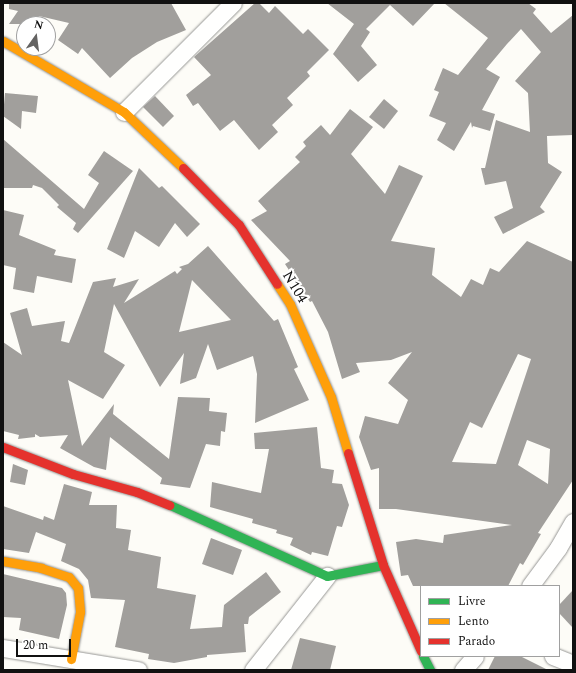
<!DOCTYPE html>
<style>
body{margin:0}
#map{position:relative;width:576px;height:673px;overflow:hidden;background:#fdfcf7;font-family:Spectral,serif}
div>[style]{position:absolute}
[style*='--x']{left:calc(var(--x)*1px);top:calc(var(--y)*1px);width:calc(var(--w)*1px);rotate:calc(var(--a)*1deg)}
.building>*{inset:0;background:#a19f9c}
.roads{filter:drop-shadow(0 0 1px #979795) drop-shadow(0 0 1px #979795)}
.street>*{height:17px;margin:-8.5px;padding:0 8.5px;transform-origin:8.5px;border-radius:8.5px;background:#fffffe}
.fast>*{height:9px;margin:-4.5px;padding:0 4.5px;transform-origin:4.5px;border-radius:4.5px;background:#30b455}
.slow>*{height:9px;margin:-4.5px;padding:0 4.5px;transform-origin:4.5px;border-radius:4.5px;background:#ff9f0a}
.jam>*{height:9px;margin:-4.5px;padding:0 4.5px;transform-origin:4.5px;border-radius:4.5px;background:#e5322d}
span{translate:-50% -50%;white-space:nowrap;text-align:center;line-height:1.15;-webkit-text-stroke:4px #fff;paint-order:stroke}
.street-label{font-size:15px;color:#111}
.frame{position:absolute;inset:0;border:4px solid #111;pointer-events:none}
.legend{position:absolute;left:420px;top:585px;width:140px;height:72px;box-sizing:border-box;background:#fff;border:1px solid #a0a0a0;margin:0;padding:5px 7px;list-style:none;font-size:12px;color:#111}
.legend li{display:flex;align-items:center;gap:8px;height:20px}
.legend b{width:20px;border:1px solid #a0a0a0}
.north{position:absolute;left:16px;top:16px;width:40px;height:40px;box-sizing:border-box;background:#fff;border:1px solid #a0a0a0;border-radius:50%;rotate:14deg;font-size:11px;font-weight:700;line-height:16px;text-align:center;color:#111}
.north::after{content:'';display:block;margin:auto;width:14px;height:18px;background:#646362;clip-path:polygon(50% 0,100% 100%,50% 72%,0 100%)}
.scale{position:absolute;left:16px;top:639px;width:55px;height:18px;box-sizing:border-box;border:2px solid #111;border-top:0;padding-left:5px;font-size:12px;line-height:14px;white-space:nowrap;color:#111;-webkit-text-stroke:3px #fff;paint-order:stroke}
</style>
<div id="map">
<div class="building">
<i style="clip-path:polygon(9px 3px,171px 3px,186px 30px,157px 42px,132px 58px,110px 78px,82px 48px,78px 54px,58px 40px,69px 23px,39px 16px,34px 24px,9px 24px,18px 11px,9px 9px)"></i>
<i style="clip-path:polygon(255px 3px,259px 3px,269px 13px,275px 6px,303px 34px,308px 29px,329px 50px,307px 72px,310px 76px,287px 98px,293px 105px,272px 125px,278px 132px,259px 150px,234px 120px,220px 131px,198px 103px,193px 106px,186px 95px,211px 75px,194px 57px)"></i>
<i style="clip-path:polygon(327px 3px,435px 3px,413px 26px,390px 5px,366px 29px,370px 32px,361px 46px,377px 65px,358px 82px,333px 54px,354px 24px)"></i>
<i style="clip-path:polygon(444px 3px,528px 3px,536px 9px,533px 13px,551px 33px,573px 15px,573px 135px,547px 136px,548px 163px,562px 172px,540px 207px,545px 212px,503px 234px,494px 217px,513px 208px,506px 181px,485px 185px,481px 168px,485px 168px,496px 120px,530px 132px,528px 93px,515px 81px,541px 52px,521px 29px,507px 44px,486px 69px,500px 77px,482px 110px,495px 114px,490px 131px,473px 126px,472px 128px,471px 122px,454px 151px,437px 140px,446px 123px,429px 116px,439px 92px,434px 90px,443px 68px,458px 75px,488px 38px)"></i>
<i style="clip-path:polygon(5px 93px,38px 96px,36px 113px,22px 111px,21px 129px,3px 116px)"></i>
<i style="clip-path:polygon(155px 96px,174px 116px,163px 127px,143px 107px)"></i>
<i style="clip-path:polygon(384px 99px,398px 111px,384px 129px,369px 117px)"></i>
<i style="clip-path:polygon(evenodd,350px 109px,373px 127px,351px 154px,385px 194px,399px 165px,423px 176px,391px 241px,435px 248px,432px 275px,461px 297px,471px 279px,483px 285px,490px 268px,499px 272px,527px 241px,573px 262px,573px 480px,538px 533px,541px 534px,523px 565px,520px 563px,508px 586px,413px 586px,408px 575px,401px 576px,396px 542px,416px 539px,443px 543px,444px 535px,512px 525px,396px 509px,379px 509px,379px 468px,371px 470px,359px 437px,365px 416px,398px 424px,408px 400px,388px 383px,412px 352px,391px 360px,356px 363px,360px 372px,342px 379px,328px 332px,312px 301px,310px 302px,285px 264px,290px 261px,251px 220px,267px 211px,258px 201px,300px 162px,295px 157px,306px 146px,303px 142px,321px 125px,330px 135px,350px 109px,518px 354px,531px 359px,496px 464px,452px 462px,470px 422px,482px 428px,518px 354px,350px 109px,527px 440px,550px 449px,548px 484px,518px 465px,527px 440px)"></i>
<i style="clip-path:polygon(3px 139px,84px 209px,99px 183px,88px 175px,104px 151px,133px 171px,78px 233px,73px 229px,76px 223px,57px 207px,59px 205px,42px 188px,33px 185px,32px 188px,3px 188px)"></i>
<i style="clip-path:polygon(139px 168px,159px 188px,162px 186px,200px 224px,187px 237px,175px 223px,159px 247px,135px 231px,124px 258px,107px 249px)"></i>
<i style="clip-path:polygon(3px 210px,24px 215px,19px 235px,56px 250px,54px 255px,76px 259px,72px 283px,37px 276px,34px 293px,13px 289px,16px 268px,3px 265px)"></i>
<i style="clip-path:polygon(evenodd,208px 246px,274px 321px,278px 319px,298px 367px,294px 369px,309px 400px,255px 423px,257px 374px,253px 356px,217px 370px,208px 344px,196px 378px,180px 384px,184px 353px,160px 387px,114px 304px,104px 352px,125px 365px,103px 399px,68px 380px,82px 446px,114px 404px,113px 414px,169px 459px,178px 397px,210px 398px,209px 411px,227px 413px,225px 432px,221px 431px,220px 446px,206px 444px,190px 488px,160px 484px,162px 478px,110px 437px,106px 470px,94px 467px,60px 448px,68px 435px,40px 437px,35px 434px,35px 437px,18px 439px,19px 435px,3px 431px,3px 342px,22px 355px,10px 313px,27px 308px,32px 326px,65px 321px,61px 341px,69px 343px,93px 282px,116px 278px,113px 287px,139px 279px,124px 303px,175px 271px,177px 274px,182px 269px,179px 267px,188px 264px,208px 246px,192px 280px,231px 320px,179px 332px,192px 280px)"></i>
<i style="clip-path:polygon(317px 427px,321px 468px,334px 470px,332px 483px,342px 484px,349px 505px,342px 527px,337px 526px,328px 556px,312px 552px,311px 555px,290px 545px,293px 538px,276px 533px,277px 530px,252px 523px,253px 519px,210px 507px,212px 482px,261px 493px,269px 449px,255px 449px,254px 433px)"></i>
<i style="clip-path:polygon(13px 464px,28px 470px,25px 485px,10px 482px)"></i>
<i style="clip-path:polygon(64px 484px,92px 492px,89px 505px,117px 505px,116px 528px,131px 530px,128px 550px,161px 557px,157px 588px,196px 595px,190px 629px,222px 627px,224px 605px,266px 572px,281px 592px,249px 617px,248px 624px,244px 624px,246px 652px,207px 655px,207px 657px,174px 663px,148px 659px,149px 654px,115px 647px,125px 600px,91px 598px,88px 580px,79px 569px,61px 561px,66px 544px,36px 532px,29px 553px,3px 549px,3px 506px,43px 520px,44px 516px,54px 520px)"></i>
<i style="clip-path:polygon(211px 538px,242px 550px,233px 575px,202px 564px)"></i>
<i style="clip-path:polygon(3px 574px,62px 588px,66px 593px,67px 605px,59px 639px,19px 630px,21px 618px,3px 617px)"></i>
<i style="clip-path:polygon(573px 590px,573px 628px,559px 613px,559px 605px)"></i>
<i style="clip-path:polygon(300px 638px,336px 646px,330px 670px,291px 670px)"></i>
<i style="clip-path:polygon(495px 656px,520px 656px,548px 670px,488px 670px)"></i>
</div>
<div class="roads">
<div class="street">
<i style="--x:124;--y:112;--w:154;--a:-45"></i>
<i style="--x:530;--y:586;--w:47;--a:-53.6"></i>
<i style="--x:558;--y:548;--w:30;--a:-60"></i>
<i style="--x:3;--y:648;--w:137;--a:9.3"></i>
<i style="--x:553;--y:656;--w:22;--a:22"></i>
<i style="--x:253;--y:670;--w:120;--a:-51.8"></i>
<i style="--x:463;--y:670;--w:18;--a:-49"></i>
</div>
<div class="fast">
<i style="--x:170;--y:505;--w:172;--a:24.3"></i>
<i style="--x:327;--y:576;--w:57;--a:-11.1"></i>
<i style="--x:423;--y:656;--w:16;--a:63"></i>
</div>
<div class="slow">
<i style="--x:3;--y:41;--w:140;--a:30.4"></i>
<i style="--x:124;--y:112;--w:81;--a:43.5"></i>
<i style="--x:277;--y:284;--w:24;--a:57"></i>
<i style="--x:290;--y:304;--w:102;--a:66.2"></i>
<i style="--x:331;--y:397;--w:59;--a:73.1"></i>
<i style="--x:3;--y:561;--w:39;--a:10"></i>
<i style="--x:41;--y:568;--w:29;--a:18"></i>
<i style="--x:69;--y:577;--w:14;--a:51"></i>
<i style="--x:78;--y:588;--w:24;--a:85"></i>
<i style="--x:80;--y:612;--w:48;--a:100.8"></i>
</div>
<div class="jam">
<i style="--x:183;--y:168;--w:80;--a:45.5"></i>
<i style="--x:239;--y:225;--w:70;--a:57.2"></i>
<i style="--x:3;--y:447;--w:75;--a:21.1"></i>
<i style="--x:73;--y:474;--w:66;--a:15.7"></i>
<i style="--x:137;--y:492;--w:35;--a:22"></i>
<i style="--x:348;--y:453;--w:117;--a:72.6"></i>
<i style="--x:383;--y:565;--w:94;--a:66.2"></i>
</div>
</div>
<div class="street-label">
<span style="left:295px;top:287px;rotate:59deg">N104</span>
</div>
<div class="frame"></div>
<ul class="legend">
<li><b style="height:5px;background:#30b455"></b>Livre</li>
<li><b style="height:5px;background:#ff9f0a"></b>Lento</li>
<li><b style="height:5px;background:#e5322d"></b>Parado</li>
</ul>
<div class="north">N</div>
<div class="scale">20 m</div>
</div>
